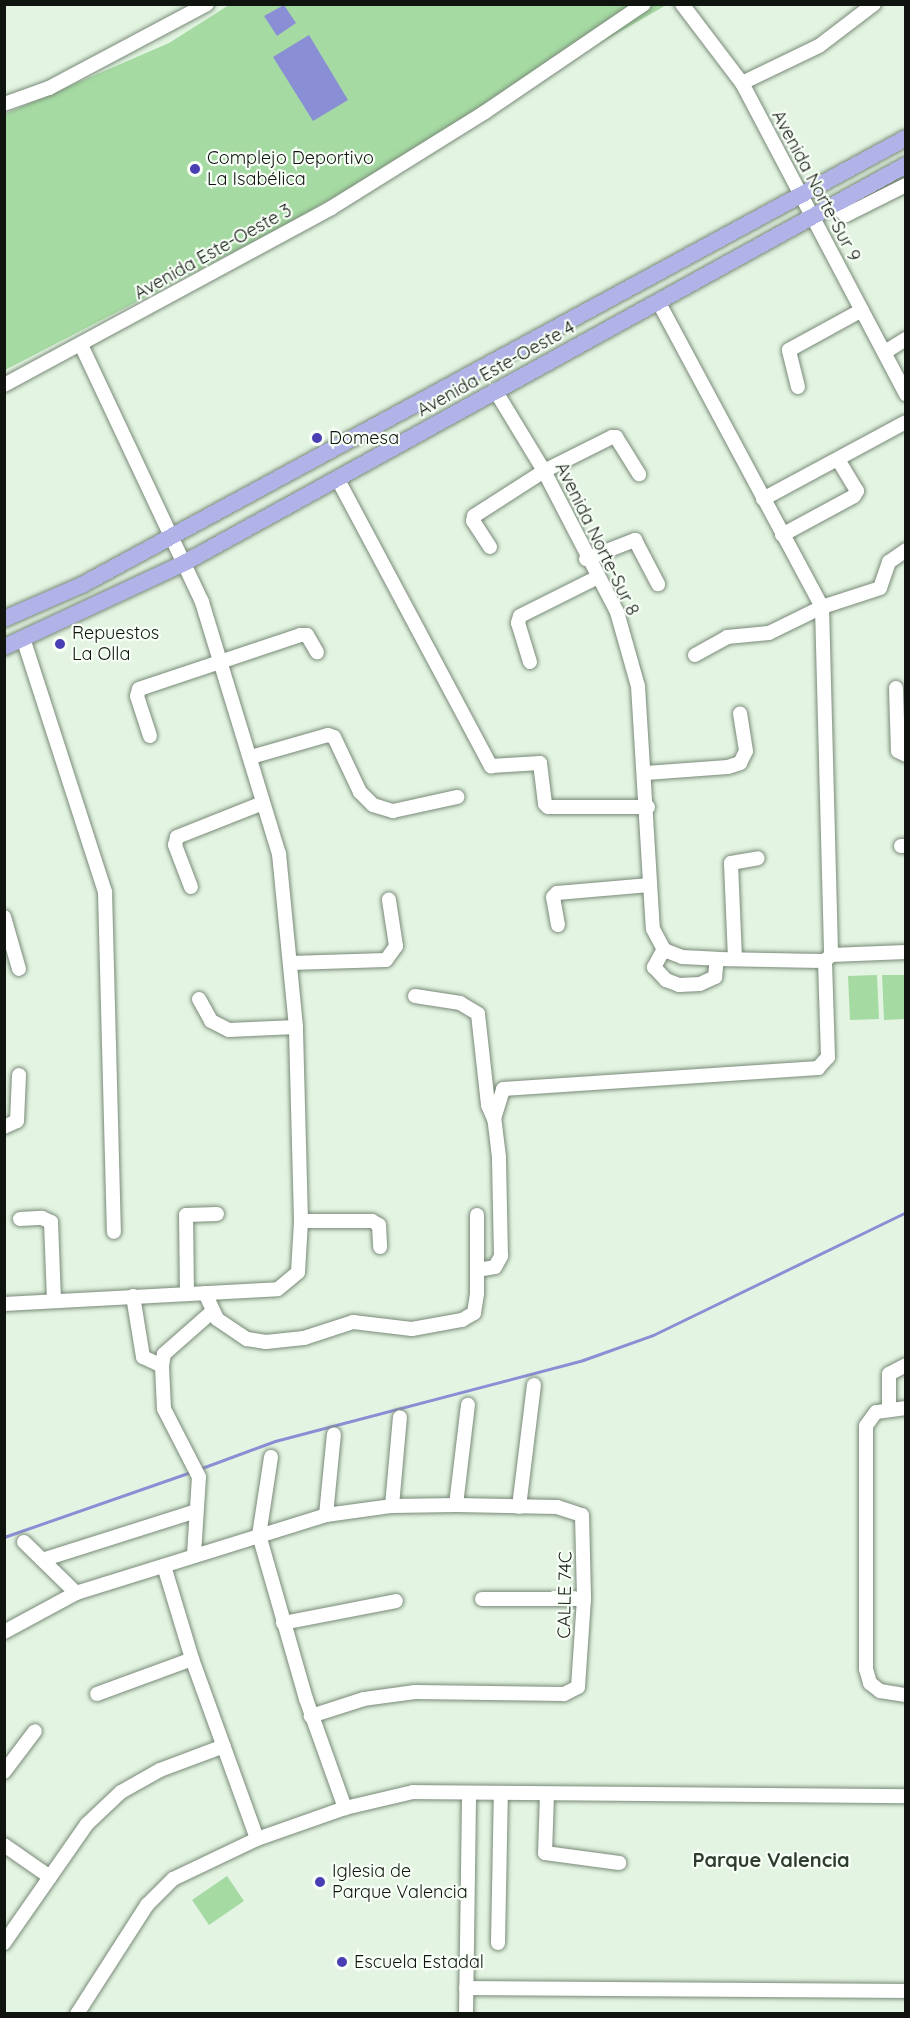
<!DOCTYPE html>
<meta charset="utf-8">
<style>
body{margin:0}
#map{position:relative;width:910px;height:2018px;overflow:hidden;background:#e3f5e2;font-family:Quicksand,sans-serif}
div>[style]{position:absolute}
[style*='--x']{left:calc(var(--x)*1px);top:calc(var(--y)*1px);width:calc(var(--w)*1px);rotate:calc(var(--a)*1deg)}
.green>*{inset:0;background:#a6daa3}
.water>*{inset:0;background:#8a8ed5}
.stream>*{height:3px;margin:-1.5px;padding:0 1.5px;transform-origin:1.5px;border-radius:1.5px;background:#8a8ed5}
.roads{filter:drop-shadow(0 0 2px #798978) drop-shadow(0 0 2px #798978)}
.minor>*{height:14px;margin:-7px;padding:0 7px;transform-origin:7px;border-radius:7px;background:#fff}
.major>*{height:16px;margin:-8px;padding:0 8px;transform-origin:8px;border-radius:8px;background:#b0b2e8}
.dots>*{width:16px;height:16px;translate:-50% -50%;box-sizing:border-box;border:3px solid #f8fff7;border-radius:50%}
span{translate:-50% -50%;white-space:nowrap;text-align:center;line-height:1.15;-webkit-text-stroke:4.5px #f8fff7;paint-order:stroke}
.poi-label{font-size:18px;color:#0f150e}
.left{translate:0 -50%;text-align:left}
.street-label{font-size:18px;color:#0f150e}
.neighbourhood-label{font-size:20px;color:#2f3d2e;font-weight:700}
.frame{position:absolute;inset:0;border:6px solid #0f150e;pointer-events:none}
</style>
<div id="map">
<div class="green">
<i style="clip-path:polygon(668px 4px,289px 223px,5px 370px,5px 114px,169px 43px,229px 5px)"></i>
<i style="clip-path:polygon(877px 975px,879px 1019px,850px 1020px,848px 976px)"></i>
<i style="clip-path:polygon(882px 975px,905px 975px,905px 1019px,884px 1020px)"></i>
<i style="clip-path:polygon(227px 1876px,244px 1901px,209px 1925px,192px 1900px)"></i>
</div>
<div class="water">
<i style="clip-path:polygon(284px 5px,296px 23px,277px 36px,264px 16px)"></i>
<i style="clip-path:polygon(309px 35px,348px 100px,313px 121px,273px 57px)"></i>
</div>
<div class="stream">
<i style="--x:199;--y:1469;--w:81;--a:-20.2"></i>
<i style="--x:275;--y:1441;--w:318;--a:-14.7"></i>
<i style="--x:583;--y:1360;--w:74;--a:-19.7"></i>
<i style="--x:653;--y:1335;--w:281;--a:-25.9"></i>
<i style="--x:4;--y:1537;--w:200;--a:-19.2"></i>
</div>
<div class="roads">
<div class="minor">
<i style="--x:682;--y:4;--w:99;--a:52.8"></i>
<i style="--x:742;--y:83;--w:352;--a:62.2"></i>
<i style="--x:742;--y:83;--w:85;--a:-25.7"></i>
<i style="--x:819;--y:46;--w:69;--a:-37.4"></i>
<i style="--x:4;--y:104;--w:48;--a:-19.6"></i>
<i style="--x:49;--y:88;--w:179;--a:-28"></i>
<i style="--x:833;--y:205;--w:16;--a:38"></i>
<i style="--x:846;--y:215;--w:67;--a:-26.6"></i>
<i style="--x:659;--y:303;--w:345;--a:61.8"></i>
<i style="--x:822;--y:607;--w:61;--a:-18.1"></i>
<i style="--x:880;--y:588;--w:28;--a:-71"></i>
<i style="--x:889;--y:562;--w:21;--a:-35"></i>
<i style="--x:885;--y:352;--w:25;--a:-32"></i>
<i style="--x:4;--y:385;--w:372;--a:-28.4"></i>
<i style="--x:331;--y:208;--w:181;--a:-31.9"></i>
<i style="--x:485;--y:112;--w:192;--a:-34.2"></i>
<i style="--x:798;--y:387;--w:38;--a:-104"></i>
<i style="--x:789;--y:350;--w:83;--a:-28.7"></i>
<i style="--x:495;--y:390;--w:95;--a:58.8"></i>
<i style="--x:544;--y:471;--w:159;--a:62.6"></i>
<i style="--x:617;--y:612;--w:77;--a:74.2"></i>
<i style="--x:638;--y:686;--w:243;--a:86.5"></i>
<i style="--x:653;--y:929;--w:24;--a:62"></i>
<i style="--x:664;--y:950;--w:19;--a:21"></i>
<i style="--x:682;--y:957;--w:35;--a:3"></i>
<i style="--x:717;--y:959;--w:108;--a:1.1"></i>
<i style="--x:825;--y:961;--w:8;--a:-45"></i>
<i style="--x:831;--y:955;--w:75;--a:-2.3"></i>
<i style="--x:337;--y:478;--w:327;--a:61.9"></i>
<i style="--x:491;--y:766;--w:49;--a:-3.5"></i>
<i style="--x:540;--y:763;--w:41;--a:83"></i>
<i style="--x:545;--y:804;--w:4;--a:45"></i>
<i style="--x:548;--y:807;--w:100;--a:0"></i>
<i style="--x:763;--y:499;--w:162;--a:-28.3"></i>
<i style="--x:782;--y:535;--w:82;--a:-28.4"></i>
<i style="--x:854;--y:496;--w:6;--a:-59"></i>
<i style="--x:857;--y:491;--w:37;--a:-121"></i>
<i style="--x:490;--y:547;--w:31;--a:-123"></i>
<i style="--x:473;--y:521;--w:5;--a:-79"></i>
<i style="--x:474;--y:516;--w:83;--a:-32.7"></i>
<i style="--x:544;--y:471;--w:76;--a:-26.6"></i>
<i style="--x:612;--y:437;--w:4;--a:0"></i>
<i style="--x:616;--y:437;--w:44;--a:58.1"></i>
<i style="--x:586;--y:559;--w:53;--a:-21.2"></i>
<i style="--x:635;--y:540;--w:50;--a:62.4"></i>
<i style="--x:23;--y:638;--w:267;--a:72.1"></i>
<i style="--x:105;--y:892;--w:340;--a:88.5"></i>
<i style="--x:695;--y:655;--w:37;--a:-29"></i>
<i style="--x:727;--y:637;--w:42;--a:-5.4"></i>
<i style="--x:769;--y:633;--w:59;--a:-26.1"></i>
<i style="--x:822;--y:607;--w:348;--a:88.5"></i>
<i style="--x:530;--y:662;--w:41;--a:-107.1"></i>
<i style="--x:518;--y:623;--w:7;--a:-74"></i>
<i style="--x:520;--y:616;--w:85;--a:-26.6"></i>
<i style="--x:896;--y:688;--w:63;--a:88.2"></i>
<i style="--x:898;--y:751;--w:9;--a:27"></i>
<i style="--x:150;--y:736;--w:42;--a:-108"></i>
<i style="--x:137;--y:696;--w:7;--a:-74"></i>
<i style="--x:139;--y:689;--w:170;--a:-18.5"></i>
<i style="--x:300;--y:635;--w:7;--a:0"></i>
<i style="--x:307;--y:635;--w:20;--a:60"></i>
<i style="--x:251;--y:757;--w:80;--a:-15.9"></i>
<i style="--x:328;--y:735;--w:6;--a:18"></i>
<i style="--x:334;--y:737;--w:61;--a:64.7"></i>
<i style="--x:360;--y:792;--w:18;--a:45"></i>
<i style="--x:373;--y:805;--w:21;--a:17"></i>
<i style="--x:393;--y:811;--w:66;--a:-12.3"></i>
<i style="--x:646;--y:773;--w:82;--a:-4.2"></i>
<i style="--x:728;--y:767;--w:13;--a:-18"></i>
<i style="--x:740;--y:763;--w:13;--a:-63"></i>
<i style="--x:746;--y:751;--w:38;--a:-99"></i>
<i style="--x:901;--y:846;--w:5;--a:0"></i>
<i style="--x:191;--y:887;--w:45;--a:-110.9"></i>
<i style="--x:175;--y:845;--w:8;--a:-76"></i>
<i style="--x:177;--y:837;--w:92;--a:-21.6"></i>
<i style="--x:4;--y:917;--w:54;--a:73.9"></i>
<i style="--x:558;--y:925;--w:28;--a:-100"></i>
<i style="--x:553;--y:897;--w:6;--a:-45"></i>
<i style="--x:557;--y:893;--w:93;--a:-4.9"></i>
<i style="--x:664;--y:949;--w:21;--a:119"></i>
<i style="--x:654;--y:967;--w:18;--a:47"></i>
<i style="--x:666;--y:980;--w:14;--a:21"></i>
<i style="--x:679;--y:985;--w:21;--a:-3"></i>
<i style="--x:700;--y:984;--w:17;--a:-25"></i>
<i style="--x:715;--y:977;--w:18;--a:-84"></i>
<i style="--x:735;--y:959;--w:96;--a:-92.4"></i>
<i style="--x:731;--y:863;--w:27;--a:-10"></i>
<i style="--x:290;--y:963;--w:96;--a:-1.8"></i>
<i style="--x:386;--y:960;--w:17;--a:-54"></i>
<i style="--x:396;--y:946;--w:47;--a:-98.7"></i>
<i style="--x:415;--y:996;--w:46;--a:8.8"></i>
<i style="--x:460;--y:1003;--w:21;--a:31"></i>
<i style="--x:478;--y:1014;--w:92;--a:83.7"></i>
<i style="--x:488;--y:1105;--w:15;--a:67"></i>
<i style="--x:199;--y:999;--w:25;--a:61"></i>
<i style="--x:211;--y:1021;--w:20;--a:27"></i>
<i style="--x:229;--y:1030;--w:67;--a:-2.6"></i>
<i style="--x:4;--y:1127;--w:14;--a:-25"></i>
<i style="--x:17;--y:1121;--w:46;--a:-87.5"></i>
<i style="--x:20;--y:1219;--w:22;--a:-3"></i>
<i style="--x:42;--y:1218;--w:10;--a:24"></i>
<i style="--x:51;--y:1222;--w:79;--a:87.8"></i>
<i style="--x:301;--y:1221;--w:71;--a:0"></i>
<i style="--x:372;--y:1221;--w:8;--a:30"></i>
<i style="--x:379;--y:1225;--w:22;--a:87"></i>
<i style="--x:477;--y:1270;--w:18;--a:-9"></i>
<i style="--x:495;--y:1267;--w:13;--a:-61"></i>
<i style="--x:501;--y:1256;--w:99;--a:-91.2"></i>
<i style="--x:499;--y:1157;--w:38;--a:-97"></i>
<i style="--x:494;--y:1119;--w:31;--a:-73"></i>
<i style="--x:503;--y:1089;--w:316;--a:-3.8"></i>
<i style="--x:818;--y:1068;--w:15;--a:-48"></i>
<i style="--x:828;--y:1057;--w:96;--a:-91.8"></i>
<i style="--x:205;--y:1293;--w:29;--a:65"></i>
<i style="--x:217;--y:1319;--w:36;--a:34"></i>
<i style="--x:247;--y:1339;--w:19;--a:9"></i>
<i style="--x:266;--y:1342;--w:38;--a:-6"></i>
<i style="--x:304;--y:1338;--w:52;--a:-18.1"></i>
<i style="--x:353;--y:1322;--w:59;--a:6.8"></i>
<i style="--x:412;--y:1329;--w:51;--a:-10.2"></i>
<i style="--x:462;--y:1320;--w:14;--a:-30"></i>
<i style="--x:474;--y:1313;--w:20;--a:-81"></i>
<i style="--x:477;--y:1293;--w:78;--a:-90"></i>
<i style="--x:187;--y:1294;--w:79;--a:-90.7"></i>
<i style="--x:186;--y:1215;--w:31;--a:-2"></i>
<i style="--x:133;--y:1296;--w:62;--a:80.7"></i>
<i style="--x:143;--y:1357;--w:21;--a:25"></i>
<i style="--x:4;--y:1304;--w:274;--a:-3.1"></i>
<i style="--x:278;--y:1289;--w:26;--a:-40"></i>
<i style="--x:298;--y:1272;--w:51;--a:-86.6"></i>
<i style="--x:301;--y:1221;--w:194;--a:-91.5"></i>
<i style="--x:296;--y:1027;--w:174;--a:-95.6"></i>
<i style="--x:279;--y:854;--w:264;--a:-107"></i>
<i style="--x:202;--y:602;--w:284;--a:-115.2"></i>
<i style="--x:889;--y:1407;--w:33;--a:-90"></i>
<i style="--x:889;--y:1374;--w:19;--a:-28"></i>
<i style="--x:906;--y:1408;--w:30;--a:172"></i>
<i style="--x:876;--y:1412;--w:17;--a:126"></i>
<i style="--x:866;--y:1426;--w:243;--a:90"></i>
<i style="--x:866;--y:1669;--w:15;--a:74"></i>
<i style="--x:870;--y:1683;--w:13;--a:39"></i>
<i style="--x:880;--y:1691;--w:26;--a:9"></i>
<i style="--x:271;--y:1457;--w:79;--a:98.7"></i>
<i style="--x:259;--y:1535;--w:171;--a:74"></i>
<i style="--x:306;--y:1699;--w:116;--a:70.3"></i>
<i style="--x:456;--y:1505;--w:101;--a:-83.2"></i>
<i style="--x:392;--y:1506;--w:89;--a:-84.9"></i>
<i style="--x:519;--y:1507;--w:123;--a:-83"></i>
<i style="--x:326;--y:1515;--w:81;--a:-84.4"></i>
<i style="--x:24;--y:1542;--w:73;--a:44.4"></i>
<i style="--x:194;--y:1554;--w:77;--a:-86.3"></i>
<i style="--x:199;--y:1477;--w:76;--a:-117.2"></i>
<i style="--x:164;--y:1409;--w:43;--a:-92.7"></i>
<i style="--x:162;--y:1366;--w:12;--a:-81"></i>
<i style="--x:164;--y:1354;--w:65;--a:-41.3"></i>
<i style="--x:45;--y:1559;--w:158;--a:-17.6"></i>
<i style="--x:164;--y:1566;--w:97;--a:73.2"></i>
<i style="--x:192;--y:1659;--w:191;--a:70.1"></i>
<i style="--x:482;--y:1599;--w:102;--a:0"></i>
<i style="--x:283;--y:1623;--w:115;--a:-11"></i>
<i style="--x:4;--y:1632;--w:82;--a:-28.4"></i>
<i style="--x:76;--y:1593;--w:262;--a:-17.3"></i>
<i style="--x:326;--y:1515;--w:67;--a:-7.8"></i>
<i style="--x:392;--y:1506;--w:64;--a:-0.9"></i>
<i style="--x:456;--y:1505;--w:101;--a:1.1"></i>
<i style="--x:557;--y:1507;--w:26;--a:18"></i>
<i style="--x:582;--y:1515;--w:84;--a:88.6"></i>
<i style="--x:584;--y:1599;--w:88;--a:93.9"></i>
<i style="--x:578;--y:1687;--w:16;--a:153"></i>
<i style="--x:564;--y:1694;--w:149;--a:-179.2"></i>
<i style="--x:415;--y:1692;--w:51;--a:172.2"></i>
<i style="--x:364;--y:1699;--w:56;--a:162.2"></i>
<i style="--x:97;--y:1694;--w:101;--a:-20.2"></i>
<i style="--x:4;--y:1772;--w:51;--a:-52.9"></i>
<i style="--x:547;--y:1794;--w:59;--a:91.9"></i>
<i style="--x:545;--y:1853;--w:75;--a:7.7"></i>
<i style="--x:4;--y:1845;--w:56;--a:34.8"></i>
<i style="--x:4;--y:1943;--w:145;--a:-55.1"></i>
<i style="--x:87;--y:1824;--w:47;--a:-43.3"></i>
<i style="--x:121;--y:1792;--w:45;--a:-29.4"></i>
<i style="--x:160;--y:1770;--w:68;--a:-20.6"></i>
<i style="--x:498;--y:1943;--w:150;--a:-88.9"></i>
<i style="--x:466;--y:1988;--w:440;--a:0.4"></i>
<i style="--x:77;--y:2014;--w:130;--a:-57.3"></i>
<i style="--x:147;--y:1905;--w:37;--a:-45"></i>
<i style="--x:173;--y:1879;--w:93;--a:-25.5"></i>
<i style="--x:257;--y:1839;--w:93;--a:-19.4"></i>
<i style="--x:345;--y:1808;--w:70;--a:-13.2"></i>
<i style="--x:413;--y:1792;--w:493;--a:0.5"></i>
<i style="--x:466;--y:2014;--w:221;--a:-89.2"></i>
</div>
<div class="major">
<i style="--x:4;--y:619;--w:85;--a:-23.6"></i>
<i style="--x:82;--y:585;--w:937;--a:-28.48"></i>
<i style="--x:4;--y:647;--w:201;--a:-25"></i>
<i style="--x:186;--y:562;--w:822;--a:-28.87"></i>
</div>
</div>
<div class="dots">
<i style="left:195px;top:169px;background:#493eb4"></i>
<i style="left:317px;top:438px;background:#493eb4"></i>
<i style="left:60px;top:644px;background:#493eb4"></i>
<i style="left:320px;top:1882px;background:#493eb4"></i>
<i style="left:342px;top:1962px;background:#493eb4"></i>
</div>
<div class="poi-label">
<span class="left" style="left:207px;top:169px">Complejo Deportivo<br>La Isabélica</span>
<span class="left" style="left:329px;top:438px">Domesa</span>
<span class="left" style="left:72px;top:644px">Repuestos<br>La Olla</span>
<span class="left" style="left:332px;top:1882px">Iglesia de<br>Parque Valencia</span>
<span class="left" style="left:354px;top:1962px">Escuela Estadal</span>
</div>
<div class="street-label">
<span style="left:816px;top:186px;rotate:62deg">Avenida Norte-Sur 9</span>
<span style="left:213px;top:252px;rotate:-29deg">Avenida Este-Oeste 3</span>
<span style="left:496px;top:369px;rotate:-29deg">Avenida Este-Oeste 4</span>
<span style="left:597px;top:539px;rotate:64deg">Avenida Norte-Sur 8</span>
<span style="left:565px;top:1595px;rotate:-89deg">CALLE 74C</span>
</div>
<div class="neighbourhood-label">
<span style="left:771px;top:1859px">Parque Valencia</span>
</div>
<div class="frame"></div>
</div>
